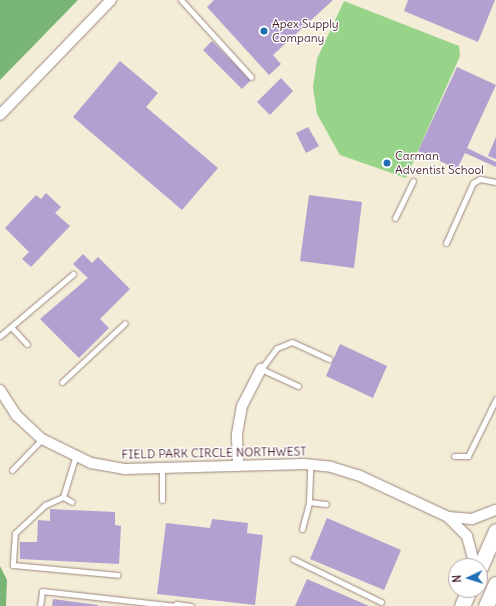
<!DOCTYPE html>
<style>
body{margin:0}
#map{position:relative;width:496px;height:606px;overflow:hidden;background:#f3ecd6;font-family:Delius,sans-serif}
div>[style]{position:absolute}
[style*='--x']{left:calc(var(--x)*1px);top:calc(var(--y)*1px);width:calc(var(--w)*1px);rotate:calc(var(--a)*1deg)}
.green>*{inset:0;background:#97d489}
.forest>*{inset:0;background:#79b675}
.building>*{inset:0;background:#b2a0d1}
.roads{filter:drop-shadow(0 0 1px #9e8680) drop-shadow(0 0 1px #9e8680)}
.lane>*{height:5px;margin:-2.5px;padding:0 2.5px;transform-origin:2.5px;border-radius:2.5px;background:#fff}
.street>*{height:10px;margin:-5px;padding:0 5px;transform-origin:5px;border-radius:5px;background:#fff}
.primary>*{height:15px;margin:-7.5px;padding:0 7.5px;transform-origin:7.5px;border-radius:7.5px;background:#fff}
.dots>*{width:11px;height:11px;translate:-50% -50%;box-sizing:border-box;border:2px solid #fff;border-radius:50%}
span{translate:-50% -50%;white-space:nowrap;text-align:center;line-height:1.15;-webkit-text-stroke:3px #fff;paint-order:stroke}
.poi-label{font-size:12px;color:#4a1f2b}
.left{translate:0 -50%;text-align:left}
.street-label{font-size:12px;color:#4a1f2b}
.north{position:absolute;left:448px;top:558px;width:40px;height:40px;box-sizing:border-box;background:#fff;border:1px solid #b7a5aa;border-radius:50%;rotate:266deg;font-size:11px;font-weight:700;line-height:16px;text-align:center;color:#4a1f2b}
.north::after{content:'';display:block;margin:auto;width:14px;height:18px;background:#1f6fb2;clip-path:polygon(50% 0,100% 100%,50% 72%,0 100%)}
</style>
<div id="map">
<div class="green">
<i style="clip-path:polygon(344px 1px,459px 46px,460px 56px,406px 178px,340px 155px,317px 114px,313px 87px,317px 59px)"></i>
</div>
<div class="forest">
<i style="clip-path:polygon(0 0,78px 0,0 80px)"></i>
<i style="clip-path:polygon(0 566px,7px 580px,6px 606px,0 606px)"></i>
</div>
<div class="building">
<i style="clip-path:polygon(214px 0,333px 0,273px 55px,281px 64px,269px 75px,207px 7px)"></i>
<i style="clip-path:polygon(408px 0,495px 0,478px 42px,404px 11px)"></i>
<i style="clip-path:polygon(212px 41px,251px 80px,242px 89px,203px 50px)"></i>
<i style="clip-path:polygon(120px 61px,158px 93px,146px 107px,218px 168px,182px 210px,73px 117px)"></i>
<i style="clip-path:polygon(457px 67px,496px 85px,467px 148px,496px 162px,496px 167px,465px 153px,457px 169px,418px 151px)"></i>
<i style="clip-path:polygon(281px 78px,293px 91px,270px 115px,257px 102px)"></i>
<i style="clip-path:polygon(308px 127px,319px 146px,306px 153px,296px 133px)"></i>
<i style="clip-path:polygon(496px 137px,496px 159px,488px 156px)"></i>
<i style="clip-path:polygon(46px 193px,61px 207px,55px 213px,70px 226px,31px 267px,22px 259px,29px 252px,5px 228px,36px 195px,41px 199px)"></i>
<i style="clip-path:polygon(309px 195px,362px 202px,354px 268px,300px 261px)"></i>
<i style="clip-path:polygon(83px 254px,92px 263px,98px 257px,130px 289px,100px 319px,109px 328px,79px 358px,40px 319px,88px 278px,73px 264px)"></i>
<i style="clip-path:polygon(340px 344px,387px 366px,373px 398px,326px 376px)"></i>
<i style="clip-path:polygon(50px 509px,115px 512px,115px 525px,121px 526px,119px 564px,20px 559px,20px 542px,37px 542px,38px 520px,50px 521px)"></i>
<i style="clip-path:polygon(327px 518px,401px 550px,384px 590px,310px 559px)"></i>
<i style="clip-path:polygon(212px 519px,248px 523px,247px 533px,263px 535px,255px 605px,157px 594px,166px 523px,210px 528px)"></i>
<i style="clip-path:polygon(307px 579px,369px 606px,295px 606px)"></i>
<i style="clip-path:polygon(53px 599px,98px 605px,98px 606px,52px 606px)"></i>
</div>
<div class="roads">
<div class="lane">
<i style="--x:181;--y:0;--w:104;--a:47.7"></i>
<i style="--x:395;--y:218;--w:41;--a:-64.1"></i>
<i style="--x:446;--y:243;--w:66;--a:-65.8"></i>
<i style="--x:473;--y:183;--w:8;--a:-30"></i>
<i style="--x:480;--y:179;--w:16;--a:11"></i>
<i style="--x:12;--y:328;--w:22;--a:47"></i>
<i style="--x:0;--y:336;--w:96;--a:-40.3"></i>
<i style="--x:62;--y:382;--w:86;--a:-43.1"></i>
<i style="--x:298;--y:386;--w:41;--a:-155.3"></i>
<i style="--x:261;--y:369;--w:26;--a:-53"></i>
<i style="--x:277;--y:348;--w:16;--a:-22"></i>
<i style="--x:292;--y:342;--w:41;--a:24.7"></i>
<i style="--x:454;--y:456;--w:14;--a:0"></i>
<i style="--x:468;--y:456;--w:64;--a:-63.8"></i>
<i style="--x:162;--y:468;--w:32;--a:90"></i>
<i style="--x:12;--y:470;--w:43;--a:-45.9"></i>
<i style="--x:63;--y:497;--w:20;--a:156"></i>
<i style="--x:45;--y:505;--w:41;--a:137"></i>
<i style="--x:15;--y:533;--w:32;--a:94"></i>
<i style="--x:13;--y:565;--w:105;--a:5.4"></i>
<i style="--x:63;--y:497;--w:41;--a:-72.9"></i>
<i style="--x:63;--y:497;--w:10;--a:29"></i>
<i style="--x:309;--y:502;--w:17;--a:7"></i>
<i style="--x:302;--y:529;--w:28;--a:-75"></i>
<i style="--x:309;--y:502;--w:37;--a:-88"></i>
<i style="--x:293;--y:559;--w:98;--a:26"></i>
<i style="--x:176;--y:604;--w:15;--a:8"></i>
<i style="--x:40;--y:606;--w:15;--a:-82"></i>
<i style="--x:42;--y:591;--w:135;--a:6.4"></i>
</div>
<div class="street">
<i style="--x:0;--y:115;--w:160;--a:-46"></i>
<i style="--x:0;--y:390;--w:30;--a:57"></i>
<i style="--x:16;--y:415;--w:35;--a:43"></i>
<i style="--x:42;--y:439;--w:55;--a:26.1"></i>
<i style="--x:91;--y:463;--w:35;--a:10"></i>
<i style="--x:125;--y:469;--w:179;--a:-1.6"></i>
<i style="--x:304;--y:464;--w:27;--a:6"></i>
<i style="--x:331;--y:467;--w:28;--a:17"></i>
<i style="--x:358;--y:475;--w:99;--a:25"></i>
<i style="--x:448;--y:517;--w:27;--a:45"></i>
<i style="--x:467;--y:536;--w:31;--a:75"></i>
<i style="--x:238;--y:466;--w:32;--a:-92"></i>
<i style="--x:237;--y:434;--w:28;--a:-80"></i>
<i style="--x:242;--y:406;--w:42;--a:-62.8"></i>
<i style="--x:448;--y:517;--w:24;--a:5"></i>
<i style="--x:472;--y:519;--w:26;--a:-21"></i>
</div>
<div class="primary">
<i style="--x:480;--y:567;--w:39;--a:-66"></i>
<i style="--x:462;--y:606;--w:17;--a:-66"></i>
<i style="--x:486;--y:606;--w:24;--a:-66"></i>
</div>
</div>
<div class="dots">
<i style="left:264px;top:31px;background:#1f6fb2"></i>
<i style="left:387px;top:163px;background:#1f6fb2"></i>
</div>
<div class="poi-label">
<span class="left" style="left:272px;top:31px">Apex Supply<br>Company</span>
<span class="left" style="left:395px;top:163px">Carman<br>Adventist School</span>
</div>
<div class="street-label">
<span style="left:214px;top:453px;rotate:-1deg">FIELD PARK CIRCLE NORTHWEST</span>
</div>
<div class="north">N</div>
</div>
